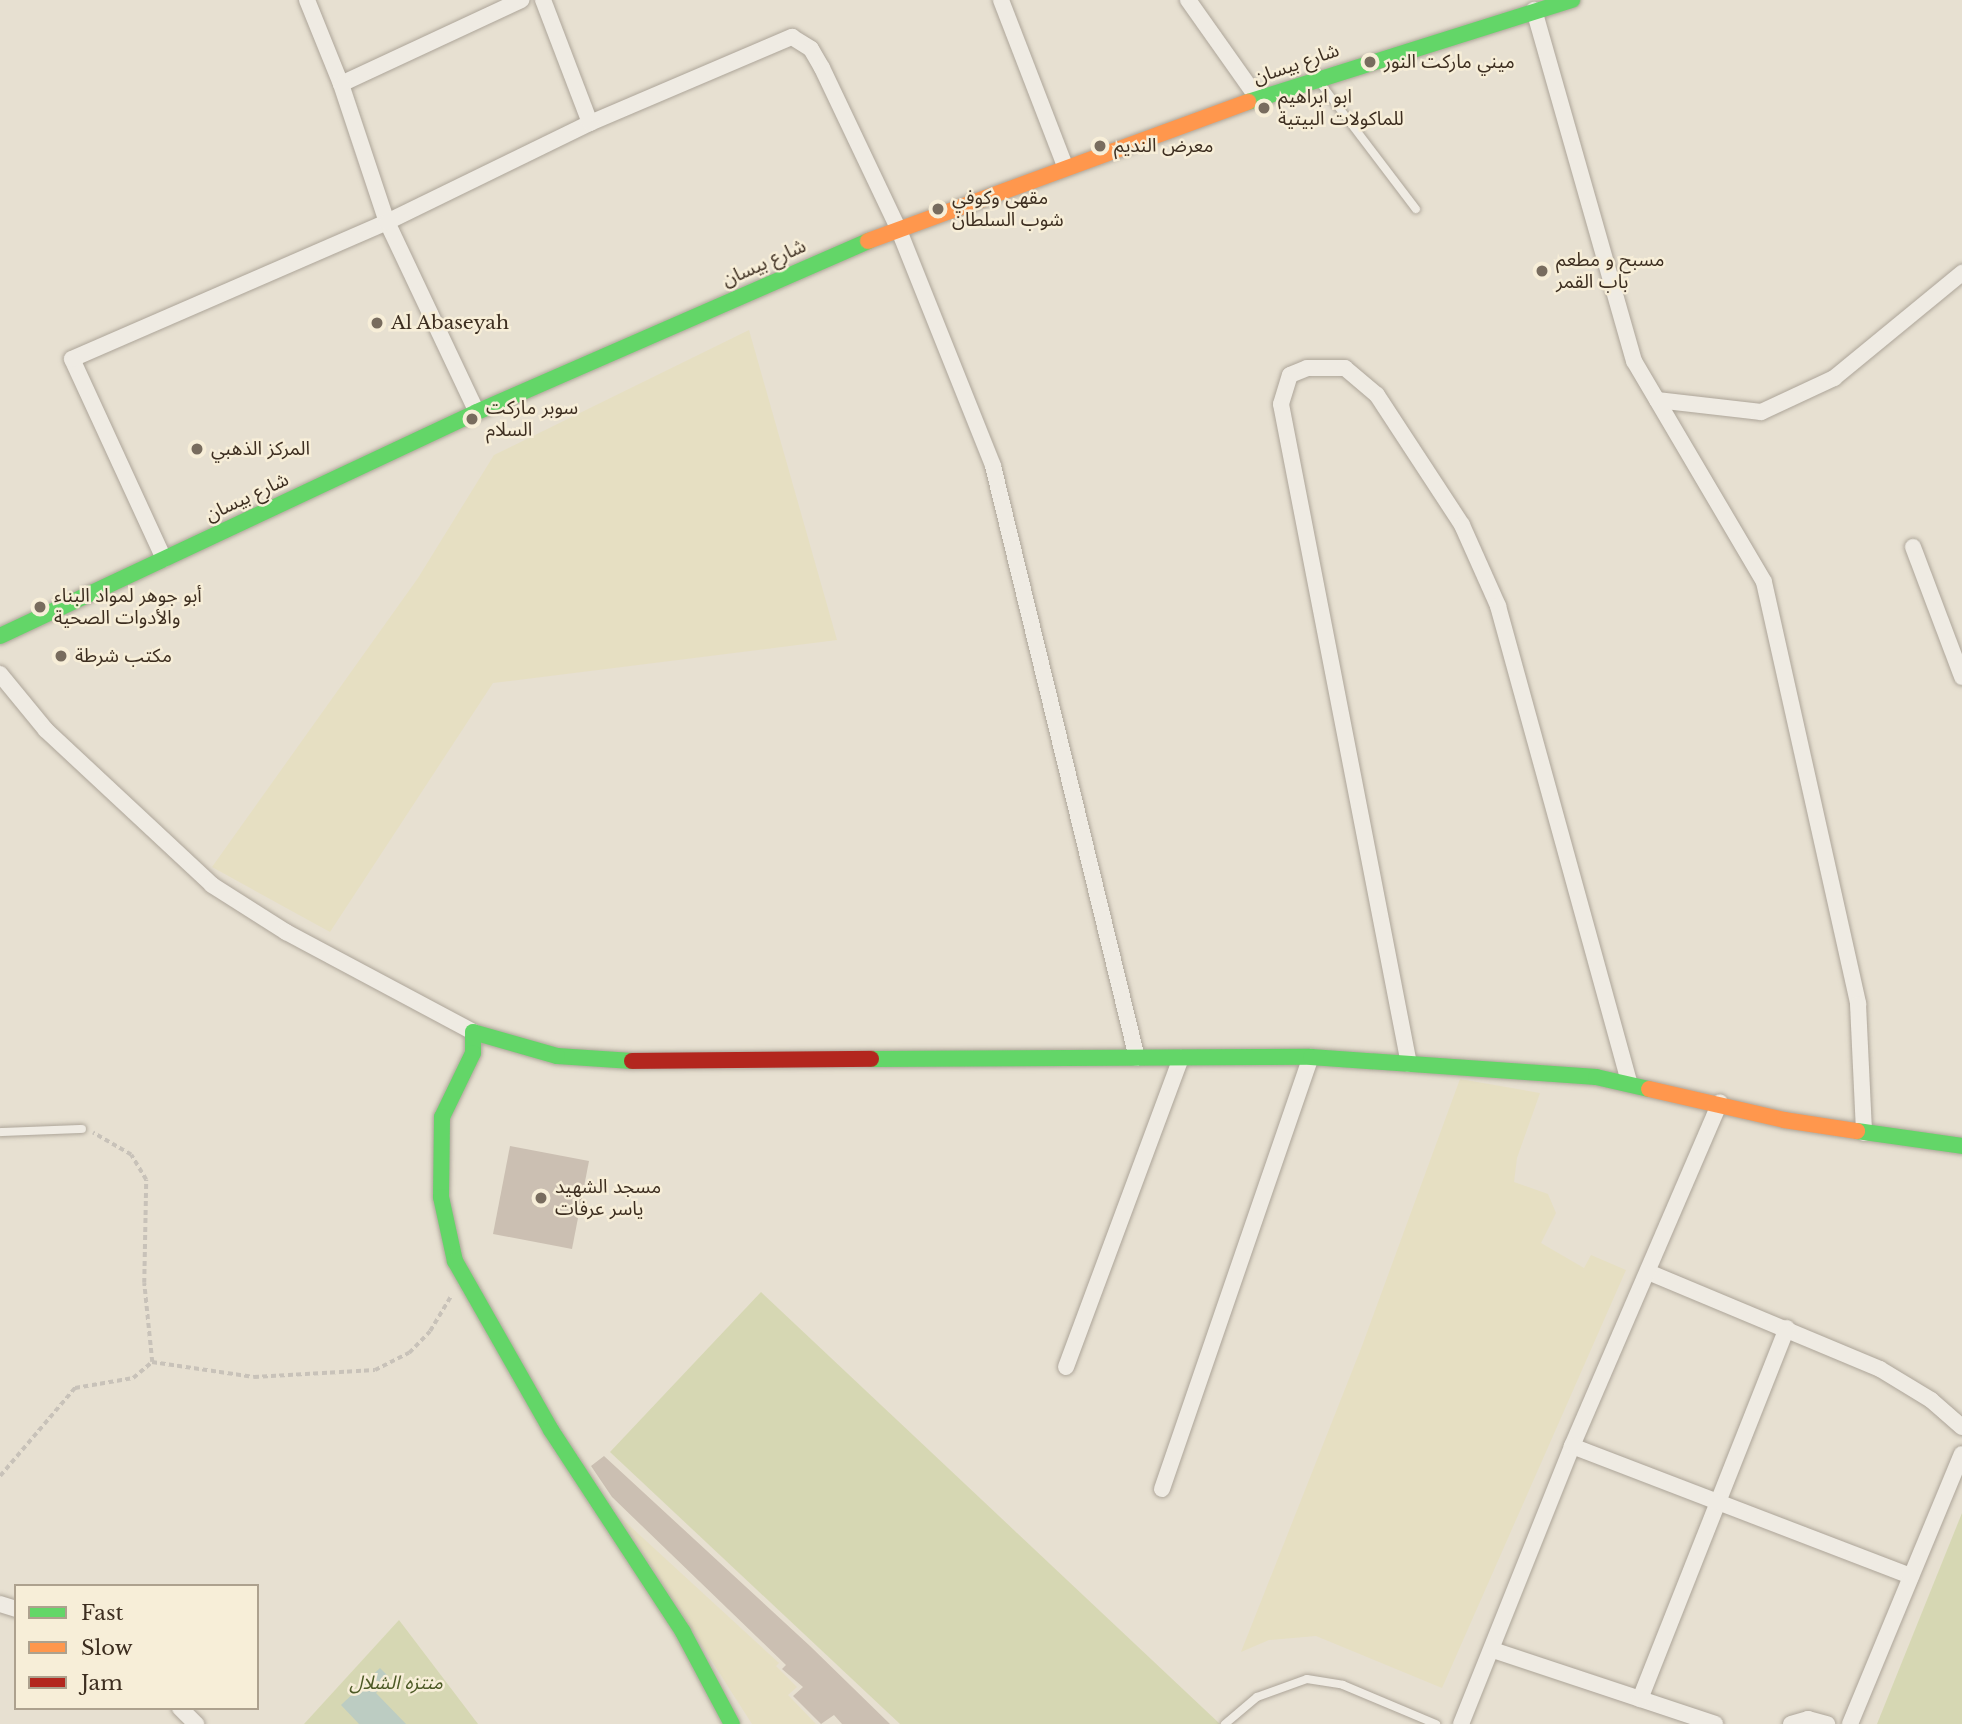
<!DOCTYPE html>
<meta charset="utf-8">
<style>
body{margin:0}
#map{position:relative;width:1962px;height:1724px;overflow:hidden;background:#e7e0d1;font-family:"Libre Baskerville","Noto Sans Arabic",serif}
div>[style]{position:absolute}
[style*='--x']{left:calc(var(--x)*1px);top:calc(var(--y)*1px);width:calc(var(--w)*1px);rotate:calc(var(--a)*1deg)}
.farmland>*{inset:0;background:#e6dfc2}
.green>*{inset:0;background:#d6d7b3}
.water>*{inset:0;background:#bcccc2}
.building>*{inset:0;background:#cbbfb2}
.path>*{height:3.5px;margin-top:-1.75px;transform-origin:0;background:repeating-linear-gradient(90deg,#c8c2b9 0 5px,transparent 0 8.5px)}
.roads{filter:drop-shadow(0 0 2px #ada599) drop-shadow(0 0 2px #ada599)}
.lane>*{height:8px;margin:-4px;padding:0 4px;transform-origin:4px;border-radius:4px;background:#efebe3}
.street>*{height:16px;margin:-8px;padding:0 8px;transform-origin:8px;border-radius:8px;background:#efebe3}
.fast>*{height:16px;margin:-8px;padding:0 8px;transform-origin:8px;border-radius:8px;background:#63d668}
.slow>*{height:16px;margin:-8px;padding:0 8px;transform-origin:8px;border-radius:8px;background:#ff974d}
.jam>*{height:16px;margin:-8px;padding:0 8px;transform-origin:8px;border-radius:8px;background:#b3261e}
.dots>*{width:19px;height:19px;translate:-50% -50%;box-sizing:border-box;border:4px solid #f7eed8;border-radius:50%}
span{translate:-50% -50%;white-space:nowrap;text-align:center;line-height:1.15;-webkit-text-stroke:5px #f7eed8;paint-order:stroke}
.poi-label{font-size:19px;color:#3d2e20}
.left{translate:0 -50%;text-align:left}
.street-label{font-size:19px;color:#3d2e20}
.park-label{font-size:19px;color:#4d5a26;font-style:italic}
.legend{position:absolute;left:14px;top:1584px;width:245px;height:126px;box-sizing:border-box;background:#f7eed8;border:2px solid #ada18e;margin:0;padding:9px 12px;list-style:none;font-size:21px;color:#3d2e20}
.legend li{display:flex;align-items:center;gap:14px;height:35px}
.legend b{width:35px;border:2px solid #ada18e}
</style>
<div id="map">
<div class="farmland">
<i style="clip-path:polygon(749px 330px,837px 640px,493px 683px,330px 932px,212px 867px,418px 578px,494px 455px)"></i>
<i style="clip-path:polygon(1460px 1079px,1540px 1093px,1517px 1158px,1514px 1182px,1548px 1194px,1556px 1213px,1541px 1243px,1584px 1268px,1591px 1255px,1626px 1270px,1442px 1688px,1316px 1636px,1269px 1640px,1241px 1652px,1362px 1346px)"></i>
<i style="clip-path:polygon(619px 1516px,779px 1663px,776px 1666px,797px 1687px,788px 1695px,816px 1724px,752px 1724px)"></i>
</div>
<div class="green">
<i style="clip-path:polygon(761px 1292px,1220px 1724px,900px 1724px,610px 1452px)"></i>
<i style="clip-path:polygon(1962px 1513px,1962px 1724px,1877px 1724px)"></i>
<i style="clip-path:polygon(399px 1620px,478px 1724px,304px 1724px)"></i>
</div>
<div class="water">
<i style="clip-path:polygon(380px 1668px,390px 1678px,376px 1693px,406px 1724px,359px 1724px,341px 1705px)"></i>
</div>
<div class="building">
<i style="clip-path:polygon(510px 1146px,589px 1161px,572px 1249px,493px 1234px)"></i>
<i style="clip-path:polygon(604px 1456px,810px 1646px,890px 1724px,842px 1724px,834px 1715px,821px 1724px,793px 1696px,803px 1687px,782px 1669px,786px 1665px,612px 1497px,591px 1466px)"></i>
</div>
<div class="path">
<i style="--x:152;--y:1362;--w:103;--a:8.4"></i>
<i style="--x:254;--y:1377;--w:121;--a:-3.3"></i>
<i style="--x:375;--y:1370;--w:38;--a:-27"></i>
<i style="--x:409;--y:1353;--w:30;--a:-46"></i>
<i style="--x:430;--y:1331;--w:41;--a:-59"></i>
<i style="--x:0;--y:1476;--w:116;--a:-49.6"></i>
<i style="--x:75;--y:1388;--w:59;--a:-9.8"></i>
<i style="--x:133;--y:1378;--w:25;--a:-40"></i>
<i style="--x:152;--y:1362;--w:79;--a:-95.8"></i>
<i style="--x:144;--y:1283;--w:103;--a:-88.9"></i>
<i style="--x:146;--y:1180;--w:29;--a:-121"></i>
<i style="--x:131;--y:1155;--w:44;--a:-149.9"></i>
</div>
<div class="roads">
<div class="lane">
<i style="--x:1318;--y:80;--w:162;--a:52.8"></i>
<i style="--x:0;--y:1132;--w:82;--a:-2.1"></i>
<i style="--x:1225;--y:1724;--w:42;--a:-40.2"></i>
<i style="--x:1257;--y:1697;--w:53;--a:-19.8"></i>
<i style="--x:1307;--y:1679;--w:36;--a:9"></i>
<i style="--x:1343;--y:1685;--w:101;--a:22.8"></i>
</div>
<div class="street">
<i style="--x:307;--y:0;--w:91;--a:68"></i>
<i style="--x:341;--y:84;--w:199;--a:-25"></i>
<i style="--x:1001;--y:0;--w:178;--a:68.9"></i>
<i style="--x:1188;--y:0;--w:121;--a:54.7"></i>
<i style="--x:1534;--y:10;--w:365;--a:74.1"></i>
<i style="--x:1634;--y:361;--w:256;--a:59.5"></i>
<i style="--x:1764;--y:582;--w:432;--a:77.4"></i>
<i style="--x:1858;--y:1004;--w:129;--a:87.3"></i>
<i style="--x:341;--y:84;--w:145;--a:71.6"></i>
<i style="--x:387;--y:222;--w:210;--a:64.7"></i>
<i style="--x:590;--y:123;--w:220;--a:-23.1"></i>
<i style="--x:792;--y:37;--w:22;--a:32"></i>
<i style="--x:811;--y:49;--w:22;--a:60"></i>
<i style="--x:822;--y:68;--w:177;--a:64.6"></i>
<i style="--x:898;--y:228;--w:256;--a:68.2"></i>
<i style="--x:993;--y:466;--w:609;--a:76.33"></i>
<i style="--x:1657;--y:400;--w:105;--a:6.6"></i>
<i style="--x:1761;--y:412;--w:81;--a:-25"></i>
<i style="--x:1834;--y:378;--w:166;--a:-39.4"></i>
<i style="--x:1913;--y:547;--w:139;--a:69.3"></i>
<i style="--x:164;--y:559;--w:220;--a:-114.7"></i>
<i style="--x:72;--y:359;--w:344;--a:-23.5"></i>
<i style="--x:387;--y:222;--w:226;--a:-26"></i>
<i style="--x:590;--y:123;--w:132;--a:-110.9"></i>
<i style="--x:0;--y:674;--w:72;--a:50.6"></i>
<i style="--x:46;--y:730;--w:227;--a:43"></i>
<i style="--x:212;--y:885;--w:88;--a:32.4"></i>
<i style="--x:286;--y:932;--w:212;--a:28.1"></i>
<i style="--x:1409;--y:1064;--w:672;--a:-100.98"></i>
<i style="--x:1281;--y:404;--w:30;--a:-73"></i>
<i style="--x:1290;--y:375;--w:18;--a:-22"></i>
<i style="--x:1307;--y:368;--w:38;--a:0"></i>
<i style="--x:1345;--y:368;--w:42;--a:40.2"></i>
<i style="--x:1377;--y:395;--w:155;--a:56.8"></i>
<i style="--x:1462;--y:525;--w:89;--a:66"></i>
<i style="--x:1498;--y:606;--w:495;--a:74.6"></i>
<i style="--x:1648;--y:1272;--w:251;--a:22.7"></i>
<i style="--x:1880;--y:1369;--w:60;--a:31.3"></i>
<i style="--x:1931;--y:1400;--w:41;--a:41.1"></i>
<i style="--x:1066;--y:1367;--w:330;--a:-69.6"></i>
<i style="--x:1572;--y:1446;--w:374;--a:-66.7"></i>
<i style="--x:1162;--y:1489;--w:457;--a:-71"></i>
<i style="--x:0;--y:1604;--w:17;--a:17"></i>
<i style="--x:1493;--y:1650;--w:234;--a:18.4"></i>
<i style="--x:1640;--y:1699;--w:399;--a:-68.4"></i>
<i style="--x:180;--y:1708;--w:23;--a:45"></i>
<i style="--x:1461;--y:1724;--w:299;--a:-68.2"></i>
<i style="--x:1572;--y:1446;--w:363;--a:21"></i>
<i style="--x:1791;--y:1724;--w:18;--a:-16"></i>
<i style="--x:1808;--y:1719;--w:20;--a:15"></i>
<i style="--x:1850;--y:1724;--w:292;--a:-67.5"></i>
</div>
<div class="fast">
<i style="--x:1248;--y:102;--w:340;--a:-17.5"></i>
<i style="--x:0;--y:636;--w:527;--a:-25.15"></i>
<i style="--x:477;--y:412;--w:427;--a:-23.6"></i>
<i style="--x:871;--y:1059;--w:440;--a:-0.3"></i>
<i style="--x:1311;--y:1057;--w:286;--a:4"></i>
<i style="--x:1596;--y:1077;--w:54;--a:12.8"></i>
<i style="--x:632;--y:1061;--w:75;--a:-176.2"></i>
<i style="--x:557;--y:1056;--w:87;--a:-164.1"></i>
<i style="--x:473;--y:1032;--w:21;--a:90"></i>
<i style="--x:473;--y:1053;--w:71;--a:115.8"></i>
<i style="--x:442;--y:1117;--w:80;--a:90.7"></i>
<i style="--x:441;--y:1197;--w:66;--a:77.7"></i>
<i style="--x:455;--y:1261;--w:194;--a:60.4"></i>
<i style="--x:551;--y:1430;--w:241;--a:56.8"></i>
<i style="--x:683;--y:1632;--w:104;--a:62"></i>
<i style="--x:1857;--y:1131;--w:106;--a:8.1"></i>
</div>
<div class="slow">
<i style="--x:868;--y:241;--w:405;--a:-20.1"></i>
<i style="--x:1649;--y:1089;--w:139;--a:12.9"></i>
<i style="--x:1784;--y:1120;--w:74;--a:8.6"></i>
</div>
<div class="jam">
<i style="--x:632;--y:1061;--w:239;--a:-0.5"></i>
</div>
</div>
<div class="dots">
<i style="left:1370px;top:62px;background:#786c5e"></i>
<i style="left:1264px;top:108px;background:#786c5e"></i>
<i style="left:1100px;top:146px;background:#786c5e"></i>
<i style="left:938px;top:209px;background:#786c5e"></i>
<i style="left:1542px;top:271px;background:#786c5e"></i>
<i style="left:377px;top:323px;background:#786c5e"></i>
<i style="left:472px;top:419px;background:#786c5e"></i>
<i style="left:197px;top:449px;background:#786c5e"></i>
<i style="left:40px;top:607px;background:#786c5e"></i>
<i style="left:61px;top:656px;background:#786c5e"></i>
<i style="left:541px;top:1198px;background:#786c5e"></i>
</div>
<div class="poi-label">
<span class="left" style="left:1384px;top:62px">ميني ماركت النور</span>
<span class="left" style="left:1278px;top:108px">ابو ابراهيم<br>للماكولات البيتية</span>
<span class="left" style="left:1114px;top:146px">معرض النديم</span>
<span class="left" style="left:952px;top:209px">مقهى وكوفي<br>شوب السلطان</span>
<span class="left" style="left:1556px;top:271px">مسبح و مطعم<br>باب القمر</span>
<span class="left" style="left:391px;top:323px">Al Abaseyah</span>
<span class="left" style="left:486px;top:419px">سوبر ماركت<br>السلام</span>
<span class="left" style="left:211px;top:449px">المركز الذهبي</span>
<span class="left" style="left:54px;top:607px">أبو جوهر لمواد البناء<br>والأدوات الصحية</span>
<span class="left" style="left:75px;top:656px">مكتب شرطة</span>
<span class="left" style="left:555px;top:1198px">مسجد الشهيد<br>ياسر عرفات</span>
</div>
<div class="street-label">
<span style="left:1296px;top:64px;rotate:-19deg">شارع بيسان</span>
<span style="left:764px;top:263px;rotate:-24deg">شارع بيسان</span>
<span style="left:247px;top:497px;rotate:-25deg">شارع بيسان</span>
</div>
<div class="park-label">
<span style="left:396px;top:1683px">منتزه الشلال</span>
</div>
<ul class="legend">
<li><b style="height:9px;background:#63d668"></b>Fast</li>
<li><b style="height:9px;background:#ff974d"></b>Slow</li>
<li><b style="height:9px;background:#b3261e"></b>Jam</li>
</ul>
</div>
